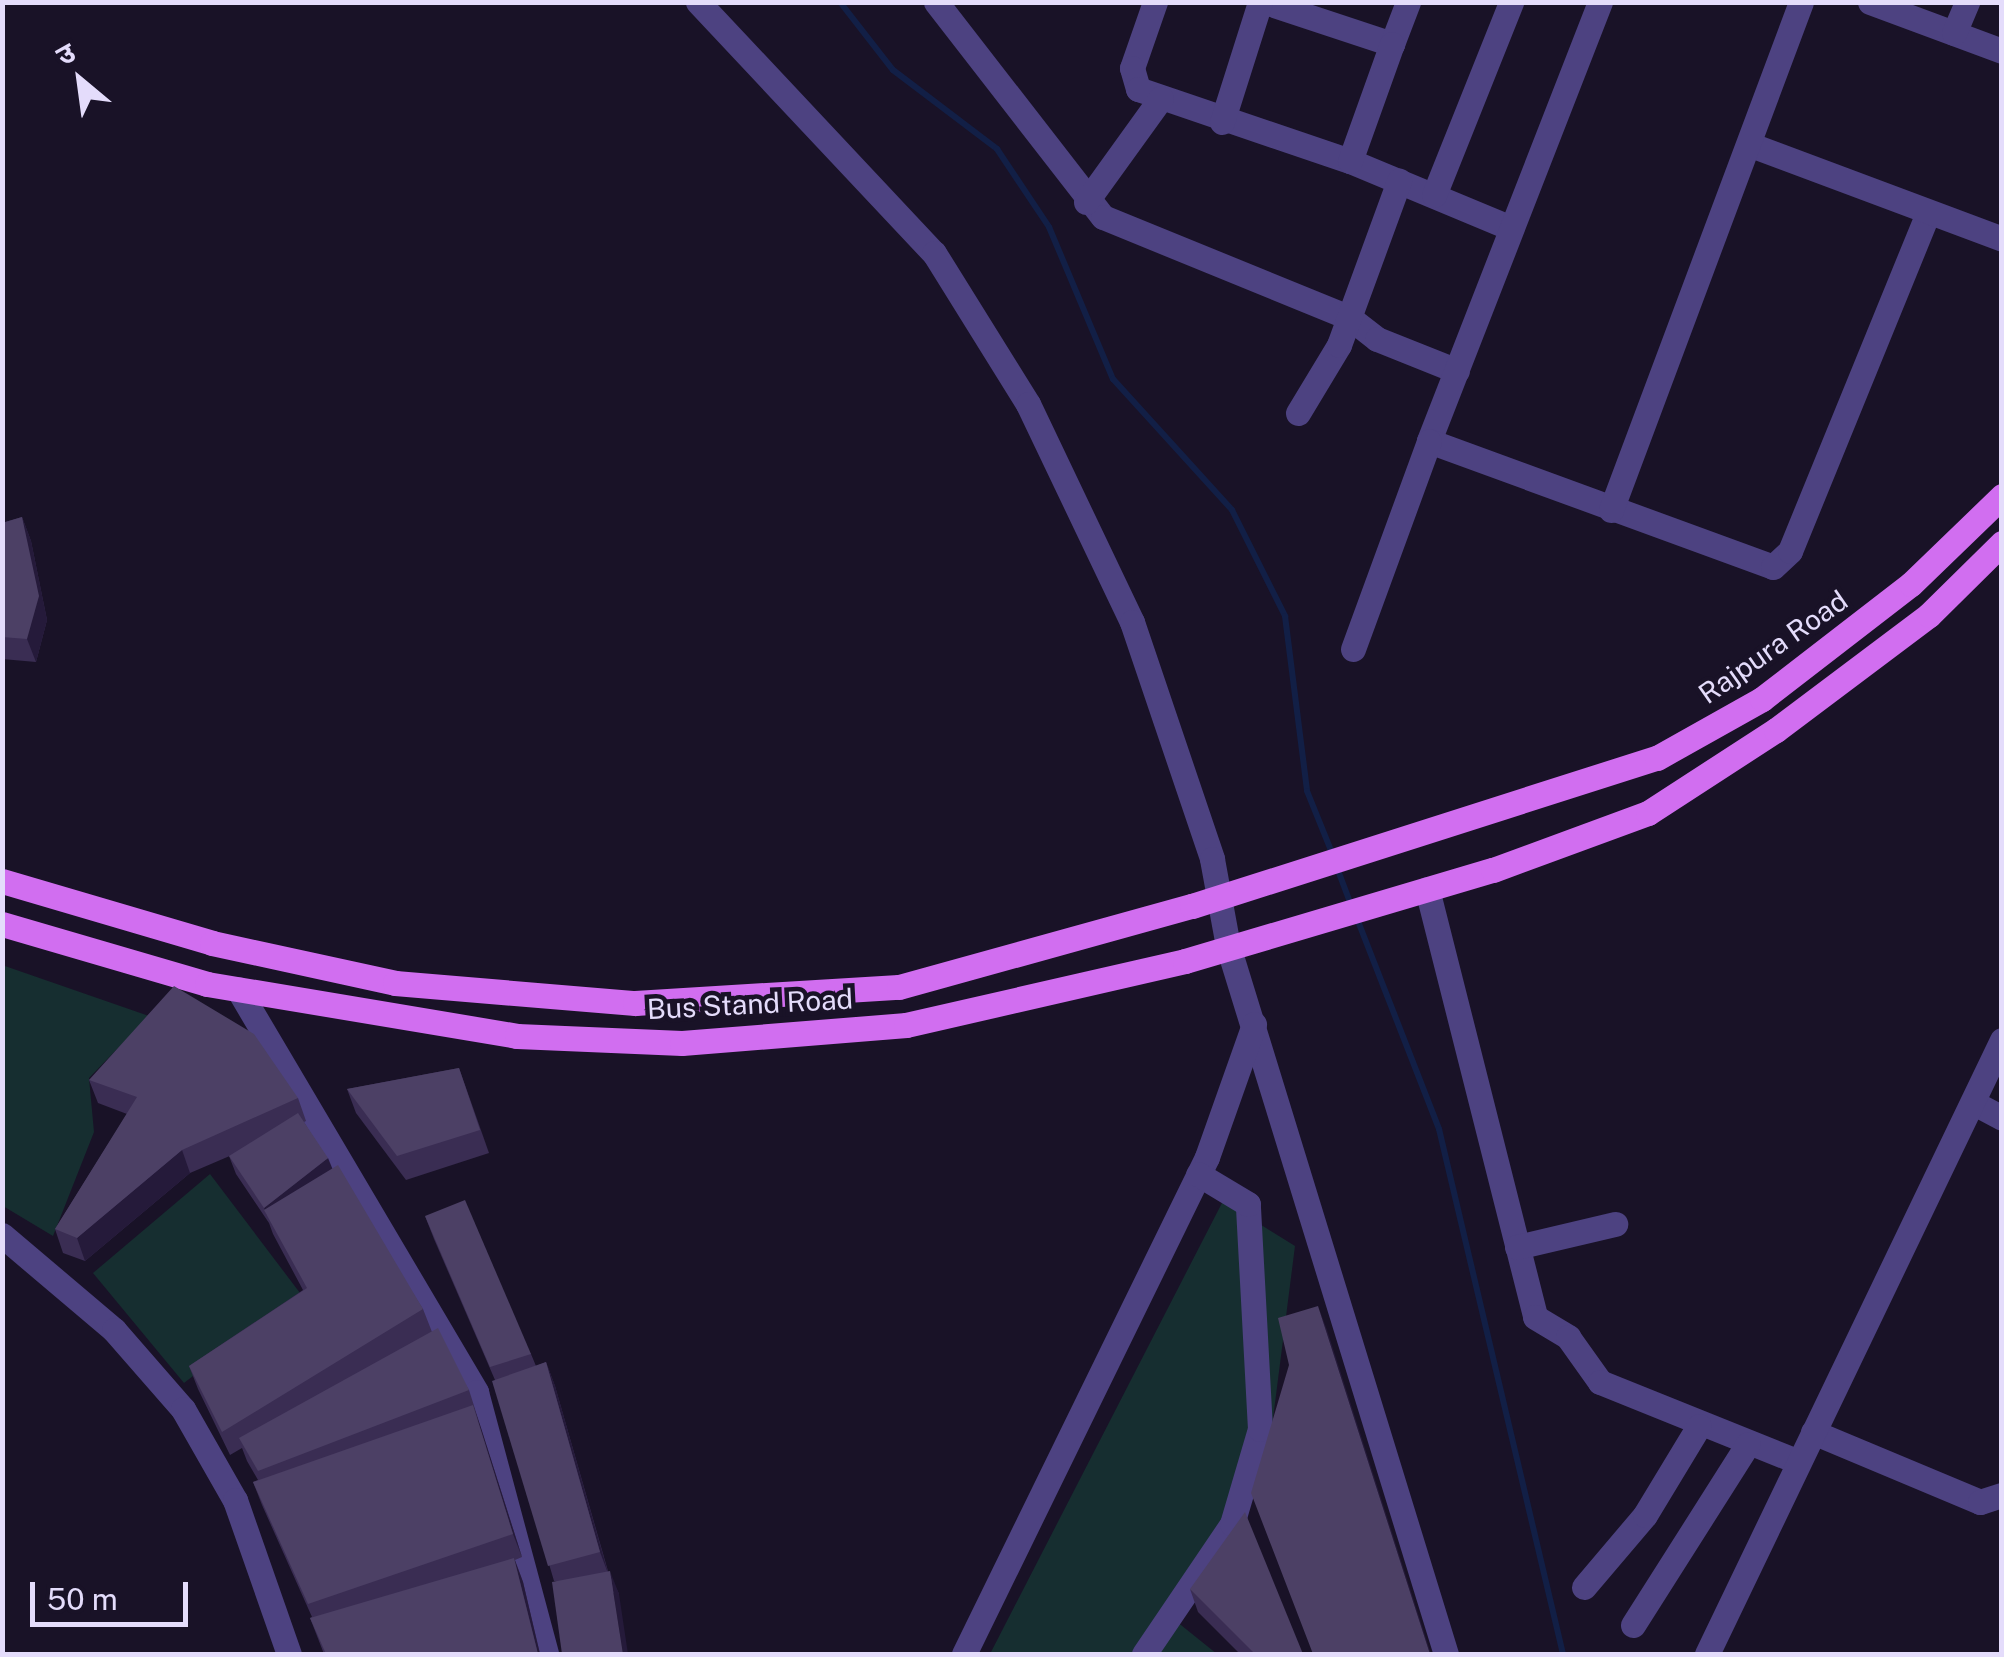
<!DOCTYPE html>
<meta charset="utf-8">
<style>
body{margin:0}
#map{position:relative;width:2004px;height:1657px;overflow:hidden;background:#191227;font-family:"Public Sans","Noto Sans Devanagari",sans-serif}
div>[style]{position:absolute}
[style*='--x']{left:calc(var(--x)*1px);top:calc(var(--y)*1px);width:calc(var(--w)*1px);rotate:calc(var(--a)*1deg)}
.green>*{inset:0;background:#162e30}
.stream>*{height:6px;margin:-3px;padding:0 3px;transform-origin:3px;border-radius:3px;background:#121f46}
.minor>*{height:25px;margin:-12.5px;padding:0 12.5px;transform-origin:12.5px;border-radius:12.5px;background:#4d4281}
.major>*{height:25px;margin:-12.5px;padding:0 12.5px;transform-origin:12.5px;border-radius:12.5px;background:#d16ef0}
.wall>*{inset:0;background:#3a2d53}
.shaded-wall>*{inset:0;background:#251a3a}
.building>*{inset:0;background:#4c4065}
span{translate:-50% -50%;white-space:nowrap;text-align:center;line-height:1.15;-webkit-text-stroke:9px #191227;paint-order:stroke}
.street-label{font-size:28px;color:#e4dcfb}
.frame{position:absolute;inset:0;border:5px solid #e4dcfb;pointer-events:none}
.north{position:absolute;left:30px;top:30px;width:100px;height:100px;-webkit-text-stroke:8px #191227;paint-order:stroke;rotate:331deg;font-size:28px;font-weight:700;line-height:40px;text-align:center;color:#e4dcfb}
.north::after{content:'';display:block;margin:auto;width:35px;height:45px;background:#e4dcfb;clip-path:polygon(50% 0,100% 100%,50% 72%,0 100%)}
.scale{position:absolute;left:30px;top:1582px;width:158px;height:45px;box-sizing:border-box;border:5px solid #e4dcfb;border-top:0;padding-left:12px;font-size:30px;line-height:35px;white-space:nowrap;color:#e4dcfb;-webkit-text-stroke:8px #191227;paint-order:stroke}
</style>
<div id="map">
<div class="green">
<i style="clip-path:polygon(2px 965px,149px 1016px,89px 1078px,94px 1132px,53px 1236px,3px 1206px)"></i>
<i style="clip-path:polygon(210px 1174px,300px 1293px,184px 1383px,93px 1273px)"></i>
<i style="clip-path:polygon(1223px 1201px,1295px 1246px,1268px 1458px,1171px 1617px,1217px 1654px,990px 1654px)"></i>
</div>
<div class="stream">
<i style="--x:840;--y:2;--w:86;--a:52.1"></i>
<i style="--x:893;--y:70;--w:131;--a:37.2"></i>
<i style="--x:997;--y:149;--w:94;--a:56.3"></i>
<i style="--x:1049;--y:227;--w:165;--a:67.2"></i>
<i style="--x:1113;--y:379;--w:177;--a:47.7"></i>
<i style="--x:1232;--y:510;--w:119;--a:63.4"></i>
<i style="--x:1285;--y:616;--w:176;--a:82.8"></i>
<i style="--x:1307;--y:791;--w:67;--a:68"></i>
<i style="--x:1336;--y:865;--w:43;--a:69.4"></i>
<i style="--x:1356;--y:916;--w:229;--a:68.7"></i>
<i style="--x:1439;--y:1129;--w:539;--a:76.71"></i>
</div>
<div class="minor">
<i style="--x:698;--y:2;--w:345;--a:46.8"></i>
<i style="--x:934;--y:253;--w:178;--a:58.1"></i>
<i style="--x:1028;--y:404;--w:242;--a:64.5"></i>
<i style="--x:1132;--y:622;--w:250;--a:71.3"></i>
<i style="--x:1212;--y:859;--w:88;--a:79.6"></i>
<i style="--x:1228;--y:946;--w:741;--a:72.89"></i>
<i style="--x:936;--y:2;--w:272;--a:52.2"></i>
<i style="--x:1103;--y:217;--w:267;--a:22.2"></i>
<i style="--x:1350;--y:318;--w:34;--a:38"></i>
<i style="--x:1377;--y:339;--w:86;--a:21.8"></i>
<i style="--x:1155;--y:2;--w:70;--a:109.2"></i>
<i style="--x:1132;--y:68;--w:22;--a:74"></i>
<i style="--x:1138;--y:89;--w:224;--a:18.8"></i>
<i style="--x:1350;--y:161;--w:174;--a:22.6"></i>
<i style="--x:1265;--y:2;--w:134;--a:18.3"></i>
<i style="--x:1392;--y:44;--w:45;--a:-69.1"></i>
<i style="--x:1600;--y:2;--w:471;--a:111.3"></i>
<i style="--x:1429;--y:441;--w:366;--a:20.1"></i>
<i style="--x:1773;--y:567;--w:23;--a:-43"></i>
<i style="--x:1790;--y:551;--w:366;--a:-67.8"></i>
<i style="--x:1870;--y:2;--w:141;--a:20.4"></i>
<i style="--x:1954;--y:33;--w:34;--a:-67"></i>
<i style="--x:1222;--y:122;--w:126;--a:-72.4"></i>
<i style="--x:1751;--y:145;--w:268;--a:20.5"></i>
<i style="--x:1350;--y:161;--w:124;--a:-70.3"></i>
<i style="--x:1434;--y:195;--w:208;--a:-68.2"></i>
<i style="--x:1086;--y:202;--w:128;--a:-54.2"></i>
<i style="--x:1298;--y:413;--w:79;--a:-58.9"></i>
<i style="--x:1339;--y:345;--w:175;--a:-69.9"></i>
<i style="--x:1611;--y:510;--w:542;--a:-69.49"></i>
<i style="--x:1353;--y:649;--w:221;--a:-69.9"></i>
<i style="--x:1427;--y:889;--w:441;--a:75.8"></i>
<i style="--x:1535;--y:1317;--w:39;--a:31"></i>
<i style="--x:1568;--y:1337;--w:55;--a:54.6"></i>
<i style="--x:1600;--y:1382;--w:214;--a:21.9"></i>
<i style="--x:238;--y:989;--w:468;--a:59.4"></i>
<i style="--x:476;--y:1392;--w:271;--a:75"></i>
<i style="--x:1974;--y:1103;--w:32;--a:28"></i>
<i style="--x:2;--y:1235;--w:147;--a:40.3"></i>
<i style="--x:114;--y:1330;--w:105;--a:48.9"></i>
<i style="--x:183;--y:1409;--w:105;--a:60.3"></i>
<i style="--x:235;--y:1500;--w:163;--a:70.7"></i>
<i style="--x:1517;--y:1247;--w:101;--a:-13.2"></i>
<i style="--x:1813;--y:1432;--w:181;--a:22.7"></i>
<i style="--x:1980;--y:1502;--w:23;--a:-18"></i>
<i style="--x:1584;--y:1587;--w:94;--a:-49.7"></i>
<i style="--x:1645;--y:1515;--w:104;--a:-58.8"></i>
<i style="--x:1633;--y:1625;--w:214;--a:-57.6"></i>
<i style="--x:964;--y:1654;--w:553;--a:-63.94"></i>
<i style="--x:1207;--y:1157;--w:141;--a:-70.5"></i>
<i style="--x:1144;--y:1654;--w:157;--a:-55.9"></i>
<i style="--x:1232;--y:1524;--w:99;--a:-73.6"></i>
<i style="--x:1260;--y:1429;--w:225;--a:-93.1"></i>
<i style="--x:1248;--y:1204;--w:58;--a:-149"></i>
<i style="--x:1707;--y:1654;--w:681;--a:-64.34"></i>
</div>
<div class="major">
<i style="--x:2;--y:881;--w:219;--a:16.4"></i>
<i style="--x:212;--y:943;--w:187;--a:12.3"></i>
<i style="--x:395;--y:983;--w:241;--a:4.8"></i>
<i style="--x:635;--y:1003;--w:264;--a:-3.5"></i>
<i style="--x:899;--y:987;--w:304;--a:-15.5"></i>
<i style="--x:1192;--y:906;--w:488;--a:-17.7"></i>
<i style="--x:1657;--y:758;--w:120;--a:-29.3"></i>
<i style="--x:1762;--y:699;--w:188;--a:-37.7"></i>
<i style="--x:1911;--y:584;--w:127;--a:-44"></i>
<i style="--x:2;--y:924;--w:214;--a:16.3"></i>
<i style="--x:207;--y:984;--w:314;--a:9.5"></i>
<i style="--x:517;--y:1036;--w:165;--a:2.4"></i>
<i style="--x:682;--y:1043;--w:225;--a:-4.6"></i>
<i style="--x:906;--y:1025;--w:286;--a:-12.9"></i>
<i style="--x:1185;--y:961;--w:321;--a:-16.5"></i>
<i style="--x:1493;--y:870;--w:165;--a:-20.2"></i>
<i style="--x:1648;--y:813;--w:153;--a:-33"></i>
<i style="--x:1776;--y:730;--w:191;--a:-36.9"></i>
<i style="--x:1929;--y:615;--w:103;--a:-44.6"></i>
</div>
<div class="wall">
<i style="clip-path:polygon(22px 517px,31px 541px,47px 620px,36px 662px,2px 659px,2px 523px)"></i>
<i style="clip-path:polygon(459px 1068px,489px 1153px,406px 1180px,356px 1113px,347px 1089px)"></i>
<i style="clip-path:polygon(89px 1080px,298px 1098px,306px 1121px,304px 1122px,332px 1169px,423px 1309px,432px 1332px,469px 1390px,522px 1557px,515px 1560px,523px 1582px,540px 1654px,324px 1654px,310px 1618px,312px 1617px,262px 1505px,253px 1482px,258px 1480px,247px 1461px,242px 1448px,230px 1455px,198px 1389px,189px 1366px,303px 1290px,273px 1234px,269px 1223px,236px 1174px,229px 1156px,232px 1155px,190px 1173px,85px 1261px,63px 1253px,55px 1229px,127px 1114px,98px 1103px)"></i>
<i style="clip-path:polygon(425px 1216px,531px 1354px,536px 1366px,546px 1362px,555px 1386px,608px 1571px,619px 1594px,554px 1581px,495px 1380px,434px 1239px)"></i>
<i style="clip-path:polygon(1190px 1589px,1303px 1654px,1240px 1654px,1198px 1612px)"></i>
</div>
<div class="shaded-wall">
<i style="clip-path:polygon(22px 517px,31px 541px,47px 620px,36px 662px,27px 639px)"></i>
<i style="clip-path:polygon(182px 1150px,190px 1173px,85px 1261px,77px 1238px)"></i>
<i style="clip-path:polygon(328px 1158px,335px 1175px,267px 1215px,264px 1208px)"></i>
<i style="clip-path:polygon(1318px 1306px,1327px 1330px,1431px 1654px,1430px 1654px)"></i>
<i style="clip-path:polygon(546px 1362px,555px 1386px,609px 1576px,600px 1552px)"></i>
<i style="clip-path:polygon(473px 1405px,481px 1428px,522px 1557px,513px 1534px)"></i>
<i style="clip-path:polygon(514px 1558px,523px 1582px,540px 1654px,538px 1654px)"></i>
<i style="clip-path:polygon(610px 1571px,619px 1594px,628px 1654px,623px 1654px)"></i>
</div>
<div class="building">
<i style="clip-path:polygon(22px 517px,39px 596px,27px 639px,2px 637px,2px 523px)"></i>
<i style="clip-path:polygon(174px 986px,254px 1034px,298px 1098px,182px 1150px,77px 1238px,55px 1229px,137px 1097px,89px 1080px)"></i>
<i style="clip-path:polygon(459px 1068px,480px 1130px,397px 1156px,347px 1089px)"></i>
<i style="clip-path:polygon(298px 1113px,328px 1158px,264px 1208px,229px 1156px)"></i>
<i style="clip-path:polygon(338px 1165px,423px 1309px,222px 1432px,189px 1366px,307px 1288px,264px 1210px)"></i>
<i style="clip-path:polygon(465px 1200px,531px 1354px,490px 1367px,425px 1216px)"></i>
<i style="clip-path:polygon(1318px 1306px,1430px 1654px,1313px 1654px,1251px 1493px,1289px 1365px,1278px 1318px)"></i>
<i style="clip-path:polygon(438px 1328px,469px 1390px,258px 1471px,239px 1438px)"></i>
<i style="clip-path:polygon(546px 1362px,600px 1552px,548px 1566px,492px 1381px)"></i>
<i style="clip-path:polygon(473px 1405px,513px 1534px,308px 1604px,253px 1482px)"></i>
<i style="clip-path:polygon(1245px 1512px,1303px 1654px,1255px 1654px,1190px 1589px)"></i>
<i style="clip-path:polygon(514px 1558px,538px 1654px,326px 1654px,310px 1618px)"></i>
<i style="clip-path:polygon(610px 1571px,623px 1654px,562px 1654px,552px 1582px)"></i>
</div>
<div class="street-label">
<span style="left:1773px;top:647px;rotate:-35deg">Rajpura Road</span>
<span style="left:750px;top:1004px;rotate:-3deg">Bus Stand Road</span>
</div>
<div class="frame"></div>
<div class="north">उ</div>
<div class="scale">50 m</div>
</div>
